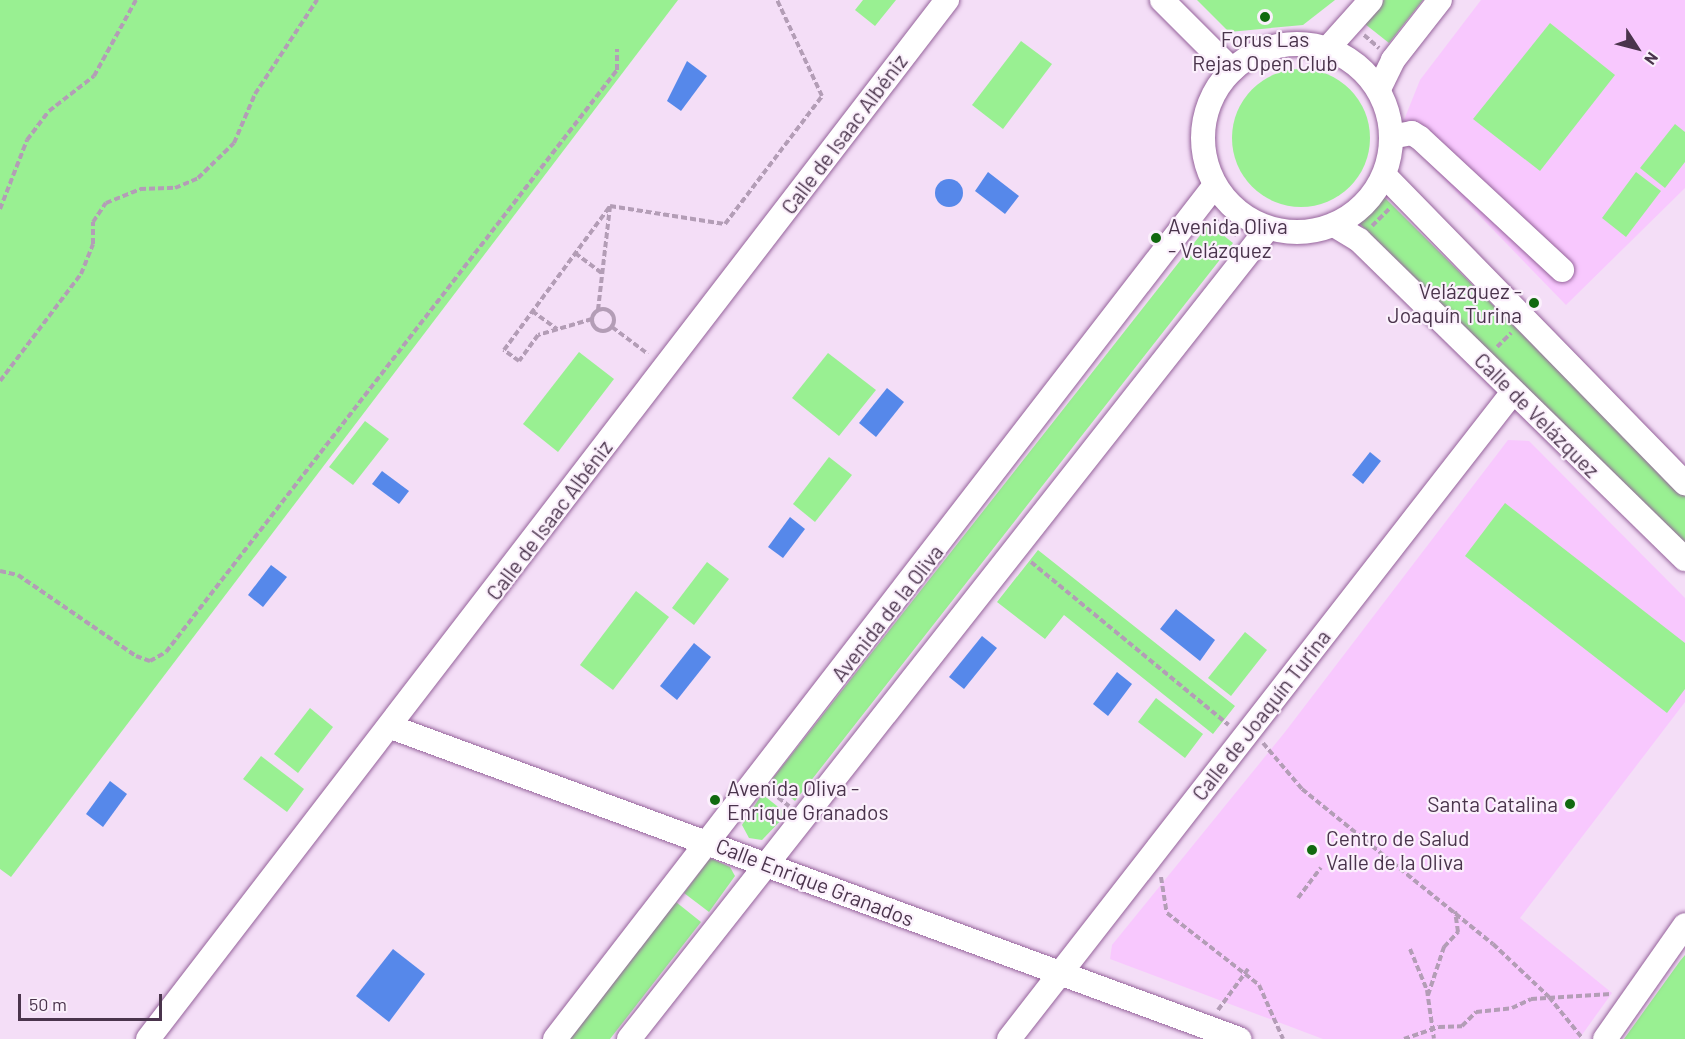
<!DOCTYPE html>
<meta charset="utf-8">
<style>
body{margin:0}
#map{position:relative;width:1685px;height:1039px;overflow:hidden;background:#f4def7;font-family:Barlow,sans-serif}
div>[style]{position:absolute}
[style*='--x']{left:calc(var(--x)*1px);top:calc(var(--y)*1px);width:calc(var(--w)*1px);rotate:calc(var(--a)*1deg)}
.built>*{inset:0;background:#f8c8fe}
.green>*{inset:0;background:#99f092}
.round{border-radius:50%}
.water>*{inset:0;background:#5688ea}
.path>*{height:4px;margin-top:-2px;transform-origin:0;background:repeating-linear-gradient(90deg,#b39db6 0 6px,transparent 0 9px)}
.path>.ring{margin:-2px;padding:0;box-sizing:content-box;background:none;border:4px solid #b39db6;border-radius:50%}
.roads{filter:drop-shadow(0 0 2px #95639b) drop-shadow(0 0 2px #95639b)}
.minor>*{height:24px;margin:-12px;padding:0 12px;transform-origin:12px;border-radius:12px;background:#fff}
.minor>.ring{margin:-12px;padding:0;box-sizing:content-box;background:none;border:24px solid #fff;border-radius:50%}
.dots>*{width:16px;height:16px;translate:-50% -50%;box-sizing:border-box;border:3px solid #fbf0fc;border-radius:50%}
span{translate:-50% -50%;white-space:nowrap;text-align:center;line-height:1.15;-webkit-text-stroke:4.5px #fbf0fc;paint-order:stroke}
.poi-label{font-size:21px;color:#4a344c}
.left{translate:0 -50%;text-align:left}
.right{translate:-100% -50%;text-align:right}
.street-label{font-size:21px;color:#4a344c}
.north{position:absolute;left:1607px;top:18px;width:60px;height:60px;-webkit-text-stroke:4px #fbf0fc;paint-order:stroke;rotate:126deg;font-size:16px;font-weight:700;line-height:24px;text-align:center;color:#4a344c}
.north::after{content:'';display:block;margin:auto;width:21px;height:27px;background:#4a344c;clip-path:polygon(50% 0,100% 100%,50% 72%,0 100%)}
.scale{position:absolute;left:18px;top:994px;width:144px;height:27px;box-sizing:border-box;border:3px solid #4a344c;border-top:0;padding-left:8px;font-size:18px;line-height:21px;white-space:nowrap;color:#4a344c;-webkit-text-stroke:4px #fbf0fc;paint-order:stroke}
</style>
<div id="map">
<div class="built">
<i style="clip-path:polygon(1481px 0,1685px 0,1685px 188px,1566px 305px,1410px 144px,1404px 120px,1420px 80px)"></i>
<i style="clip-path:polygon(1508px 440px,1529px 441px,1685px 598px,1685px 702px,1520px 918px,1612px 993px,1579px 1039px,1323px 1039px,1110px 959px,1112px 945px,1285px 732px)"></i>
</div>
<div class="green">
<i style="clip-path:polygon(0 0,678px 0,11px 877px,0 869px)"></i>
<i style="clip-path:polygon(863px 0,896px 0,875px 26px,855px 10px)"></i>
<i style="clip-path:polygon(1197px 0,1335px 0,1303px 25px,1229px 32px)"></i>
<i style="clip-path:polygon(1384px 0,1423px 0,1389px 43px,1365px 24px)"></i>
<i style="clip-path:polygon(1550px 23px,1615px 75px,1540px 171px,1473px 119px)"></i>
<i style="clip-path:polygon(1021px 41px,1052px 64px,1003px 129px,972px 105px)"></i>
<i class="round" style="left:1232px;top:69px;width:138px;height:138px"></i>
<i style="clip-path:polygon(1675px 124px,1685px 132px,1685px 162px,1665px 188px,1640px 168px)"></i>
<i style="clip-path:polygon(1636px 172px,1661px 191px,1626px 237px,1602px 218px)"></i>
<i style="clip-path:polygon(1384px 197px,1685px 496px,1685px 543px,1359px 223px)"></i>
<i style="clip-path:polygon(1209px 224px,1233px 243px,795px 801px,770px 782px)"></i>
<i style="clip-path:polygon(579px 352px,614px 379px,558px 452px,523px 424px)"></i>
<i style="clip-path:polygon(828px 353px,876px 390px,839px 436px,792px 398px)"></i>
<i style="clip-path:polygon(365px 421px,389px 439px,353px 485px,329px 467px)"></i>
<i style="clip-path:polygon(829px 457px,852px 475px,815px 522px,793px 504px)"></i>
<i style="clip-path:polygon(1505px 503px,1685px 643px,1685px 689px,1667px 713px,1465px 556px)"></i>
<i style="clip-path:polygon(1038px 550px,1235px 706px,1213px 734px,1064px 615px,1045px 639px,997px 602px)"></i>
<i style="clip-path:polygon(707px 562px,729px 579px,694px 625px,672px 608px)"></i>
<i style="clip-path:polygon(636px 591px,669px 617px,613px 690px,580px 665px)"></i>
<i style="clip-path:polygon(1245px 632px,1267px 650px,1231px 696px,1208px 678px)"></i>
<i style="clip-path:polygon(1156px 698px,1203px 734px,1185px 758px,1138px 722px)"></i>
<i style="clip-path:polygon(310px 708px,333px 727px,298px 773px,274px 754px)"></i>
<i style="clip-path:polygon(261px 756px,304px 789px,287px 812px,243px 779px)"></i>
<i style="clip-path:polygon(762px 794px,787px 814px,762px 840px,749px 838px,742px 825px)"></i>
<i style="clip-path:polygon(710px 858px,730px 867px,735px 876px,709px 912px,684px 893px)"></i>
<i style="clip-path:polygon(676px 902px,701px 922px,610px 1039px,569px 1039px)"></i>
<i style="clip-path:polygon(1685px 955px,1685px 1039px,1624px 1039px,1680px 961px)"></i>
</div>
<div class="water">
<i style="clip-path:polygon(687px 61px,707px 76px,681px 111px,667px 101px)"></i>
<i style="clip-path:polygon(988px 172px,1019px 196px,1005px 214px,975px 191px)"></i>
<i class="round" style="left:935px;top:179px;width:28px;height:28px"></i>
<i style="clip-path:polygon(887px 388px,904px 402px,876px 437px,859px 423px)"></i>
<i style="clip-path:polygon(1370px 452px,1381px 461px,1363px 484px,1352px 475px)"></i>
<i style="clip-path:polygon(382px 471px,409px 491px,399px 504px,372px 484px)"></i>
<i style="clip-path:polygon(790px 517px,805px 529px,783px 558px,768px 547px)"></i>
<i style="clip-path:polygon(271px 565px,287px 577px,263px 607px,248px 595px)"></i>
<i style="clip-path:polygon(1176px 609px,1215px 640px,1200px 661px,1160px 629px)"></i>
<i style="clip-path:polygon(982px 636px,997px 648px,964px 689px,949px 677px)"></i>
<i style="clip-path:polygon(694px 643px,711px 657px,677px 700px,660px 686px)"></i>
<i style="clip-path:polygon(1117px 672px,1132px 684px,1108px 716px,1093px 704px)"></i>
<i style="clip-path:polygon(110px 781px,127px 794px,103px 827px,86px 814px)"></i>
<i style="clip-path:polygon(393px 949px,425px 974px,389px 1022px,356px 996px)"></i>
</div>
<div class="path">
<i style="--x:1364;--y:35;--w:20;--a:41"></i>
<i style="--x:0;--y:209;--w:74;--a:-68.6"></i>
<i style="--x:27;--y:140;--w:36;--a:-53"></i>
<i style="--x:49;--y:111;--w:57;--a:-37.9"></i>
<i style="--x:94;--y:76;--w:87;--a:-61.1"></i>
<i style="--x:1213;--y:218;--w:29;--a:36"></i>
<i style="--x:1372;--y:226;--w:25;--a:-45"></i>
<i style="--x:575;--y:253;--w:34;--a:37"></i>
<i class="ring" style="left:592px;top:309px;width:18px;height:18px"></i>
<i style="--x:598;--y:310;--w:105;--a:-83.4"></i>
<i style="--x:610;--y:206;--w:116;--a:8.9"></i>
<i style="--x:725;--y:224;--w:161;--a:-52.8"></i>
<i style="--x:822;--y:96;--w:106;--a:-115.1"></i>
<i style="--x:532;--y:311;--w:31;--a:36"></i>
<i style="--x:592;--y:319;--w:56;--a:163.5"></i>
<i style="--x:538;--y:335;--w:32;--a:126"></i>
<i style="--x:519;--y:361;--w:19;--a:-144"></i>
<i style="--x:504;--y:350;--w:179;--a:-53.6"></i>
<i style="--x:612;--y:327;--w:45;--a:36.9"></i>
<i style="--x:1497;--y:347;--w:20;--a:-45"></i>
<i style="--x:0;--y:381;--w:134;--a:-52.9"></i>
<i style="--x:81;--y:274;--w:32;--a:-68"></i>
<i style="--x:93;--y:244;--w:22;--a:-90"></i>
<i style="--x:93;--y:222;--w:23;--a:-56"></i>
<i style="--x:106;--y:203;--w:37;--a:-22"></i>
<i style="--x:140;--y:189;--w:35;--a:-2"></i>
<i style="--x:175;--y:188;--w:25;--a:-23"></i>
<i style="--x:198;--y:178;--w:50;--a:-44.2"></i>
<i style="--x:234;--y:143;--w:53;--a:-66.8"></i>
<i style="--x:255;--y:94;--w:113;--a:-56.6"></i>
<i style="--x:1031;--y:562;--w:256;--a:39.5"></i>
<i style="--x:0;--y:571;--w:18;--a:13"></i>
<i style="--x:18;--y:575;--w:143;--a:34.5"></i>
<i style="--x:136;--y:656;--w:15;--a:20"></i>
<i style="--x:150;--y:661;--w:18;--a:-29"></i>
<i style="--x:166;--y:652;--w:736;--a:-52.23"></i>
<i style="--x:617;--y:70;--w:21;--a:-90"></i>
<i style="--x:1263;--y:743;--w:60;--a:49.7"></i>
<i style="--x:1302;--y:789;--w:246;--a:39.1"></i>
<i style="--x:1493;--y:944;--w:77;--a:43.4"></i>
<i style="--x:1549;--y:997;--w:54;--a:51"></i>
<i style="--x:771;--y:792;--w:23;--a:38"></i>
<i style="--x:1161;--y:877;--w:36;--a:81"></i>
<i style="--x:1167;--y:913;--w:117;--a:38"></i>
<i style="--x:1259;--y:985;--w:59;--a:66"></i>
<i style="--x:1298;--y:898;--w:38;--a:-53"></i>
<i style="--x:1410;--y:949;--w:44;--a:67.5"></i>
<i style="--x:1427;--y:990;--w:49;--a:81.9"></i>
<i style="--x:1428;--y:995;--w:51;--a:-71.6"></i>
<i style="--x:1444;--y:947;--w:21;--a:-47"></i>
<i style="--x:1458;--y:932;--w:21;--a:-98"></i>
<i style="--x:1218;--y:1010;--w:51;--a:-53.8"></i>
<i style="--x:1404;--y:1039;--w:37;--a:-19"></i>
<i style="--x:1439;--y:1027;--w:23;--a:-2"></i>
<i style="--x:1462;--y:1026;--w:20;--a:-45"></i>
<i style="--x:1476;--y:1012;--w:36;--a:-6"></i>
<i style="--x:1512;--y:1008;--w:21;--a:-25"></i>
<i style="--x:1531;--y:999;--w:80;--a:-3.6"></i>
</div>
<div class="roads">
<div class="minor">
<i style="--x:1162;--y:0;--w:99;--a:45"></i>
<i class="ring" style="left:1203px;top:44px;width:164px;height:164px"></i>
<i style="--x:1328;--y:48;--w:64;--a:-48.1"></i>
<i style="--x:1379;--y:89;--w:32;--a:-64"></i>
<i style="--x:1393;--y:60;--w:76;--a:-51.9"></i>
<i style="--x:1391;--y:137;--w:21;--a:-11"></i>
<i style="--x:1412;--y:133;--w:9;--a:32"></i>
<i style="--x:1420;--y:138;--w:194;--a:42.9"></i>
<i style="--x:1384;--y:175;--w:431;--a:45.7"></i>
<i style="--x:1334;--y:225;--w:29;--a:31"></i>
<i style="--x:1359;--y:240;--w:456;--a:44.4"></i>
<i style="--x:391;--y:727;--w:904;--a:20.2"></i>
<i style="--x:148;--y:1039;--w:1311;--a:-52.44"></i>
<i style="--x:555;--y:1039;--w:1079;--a:-52.3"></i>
<i style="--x:629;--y:1039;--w:1032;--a:-51.76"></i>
<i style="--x:1009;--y:1039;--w:820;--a:-52.08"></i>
<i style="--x:1605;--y:1039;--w:139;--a:-54.9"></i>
</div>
</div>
<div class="dots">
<i style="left:1265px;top:17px;background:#11690f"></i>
<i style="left:1156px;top:238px;background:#11690f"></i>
<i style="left:1534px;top:303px;background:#11690f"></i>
<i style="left:715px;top:800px;background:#11690f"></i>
<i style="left:1570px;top:804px;background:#11690f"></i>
<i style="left:1312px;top:850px;background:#11690f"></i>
</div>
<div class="poi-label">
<span style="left:1265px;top:51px">Forus Las<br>Rejas Open Club</span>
<span class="left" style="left:1168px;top:238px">Avenida Oliva<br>- Velázquez</span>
<span class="right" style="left:1522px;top:303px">Velázquez -<br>Joaquín Turina</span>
<span class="left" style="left:727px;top:800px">Avenida Oliva -<br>Enrique Granados</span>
<span class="right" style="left:1558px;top:804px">Santa Catalina</span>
<span class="left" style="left:1326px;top:850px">Centro de Salud<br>Valle de la Oliva</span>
</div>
<div class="street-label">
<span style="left:844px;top:134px;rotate:-53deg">Calle de Isaac Albéniz</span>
<span style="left:1537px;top:415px;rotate:45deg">Calle de Velázquez</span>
<span style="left:549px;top:520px;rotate:-53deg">Calle de Isaac Albéniz</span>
<span style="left:887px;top:613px;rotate:-52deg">Avenida de la Oliva</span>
<span style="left:1261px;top:715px;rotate:-52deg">Calle de Joaquín Turina</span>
<span style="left:815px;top:882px;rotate:21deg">Calle Enrique Granados</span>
</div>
<div class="north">N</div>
<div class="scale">50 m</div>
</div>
